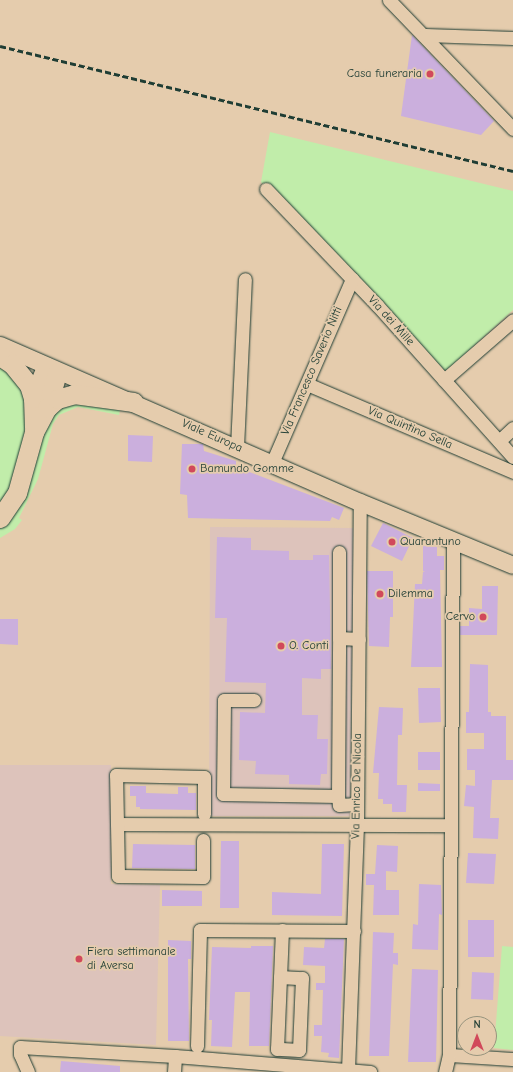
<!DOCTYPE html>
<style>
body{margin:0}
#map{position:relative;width:513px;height:1072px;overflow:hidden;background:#e5ccad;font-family:"Comic Neue",sans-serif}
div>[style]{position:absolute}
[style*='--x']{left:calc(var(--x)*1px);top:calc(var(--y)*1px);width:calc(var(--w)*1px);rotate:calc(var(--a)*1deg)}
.built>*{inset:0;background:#ddc3bb}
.green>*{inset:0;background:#c1edaa}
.building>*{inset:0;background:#cbafdd}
.roads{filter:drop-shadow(0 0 1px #1f3d34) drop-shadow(0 0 1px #1f3d34)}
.minor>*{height:13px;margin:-6.5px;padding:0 6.5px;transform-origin:6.5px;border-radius:6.5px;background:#e5ccad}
.major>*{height:17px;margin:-8.5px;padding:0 8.5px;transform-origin:8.5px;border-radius:8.5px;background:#e5ccad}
.highway>*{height:19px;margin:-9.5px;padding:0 9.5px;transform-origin:9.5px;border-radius:9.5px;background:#e5ccad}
.rail>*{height:3px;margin-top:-1.5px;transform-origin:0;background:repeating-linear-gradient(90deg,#1f3d34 0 6px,transparent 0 9px)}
.dots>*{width:11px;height:11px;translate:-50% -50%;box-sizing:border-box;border:2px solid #e5ccad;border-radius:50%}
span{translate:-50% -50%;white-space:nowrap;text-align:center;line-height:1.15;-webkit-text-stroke:3.5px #e5ccad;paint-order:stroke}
.poi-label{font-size:12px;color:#1f3d34}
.right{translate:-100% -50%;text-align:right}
.left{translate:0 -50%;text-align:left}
.street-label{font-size:12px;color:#1f3d34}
.north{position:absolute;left:457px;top:1016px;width:40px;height:40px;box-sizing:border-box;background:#e5ccad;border:1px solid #96937d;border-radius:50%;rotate:0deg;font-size:11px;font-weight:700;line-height:16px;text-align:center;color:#1f3d34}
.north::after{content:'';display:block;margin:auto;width:14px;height:18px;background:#d1495b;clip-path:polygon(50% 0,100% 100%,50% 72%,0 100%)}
</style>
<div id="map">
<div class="built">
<i style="clip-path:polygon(210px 527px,354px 528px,350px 816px,209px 816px)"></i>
<i style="clip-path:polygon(0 765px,111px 765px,111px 884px,160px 885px,156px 1045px,0 1036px)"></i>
</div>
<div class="green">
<i style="clip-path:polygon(270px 132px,513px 191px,513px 310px,445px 372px,322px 242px,261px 182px)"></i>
<i style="clip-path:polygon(0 363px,10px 369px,29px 405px,18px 472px,0 508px)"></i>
<i style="clip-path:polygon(68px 400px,120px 410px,119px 415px,78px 407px,59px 415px,53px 424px,38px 479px,19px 518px,22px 520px,15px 529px,0 538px,0 528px,10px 517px,44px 420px)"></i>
<i style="clip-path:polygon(502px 946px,513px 947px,513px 1050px,494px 1048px)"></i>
</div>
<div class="building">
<i style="clip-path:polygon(412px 35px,494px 121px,481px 135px,401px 116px)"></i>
<i style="clip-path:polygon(128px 435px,153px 436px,152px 462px,128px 461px)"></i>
<i style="clip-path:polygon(182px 444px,203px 444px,204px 451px,236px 461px,236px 467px,344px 508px,339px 520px,332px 517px,330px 521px,188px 518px,187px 495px,180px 494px)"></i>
<i style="clip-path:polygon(383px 523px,413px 538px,402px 561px,371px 546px)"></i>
<i style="clip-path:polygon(217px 537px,251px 538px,251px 550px,289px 551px,289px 560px,313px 560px,313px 555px,329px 555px,331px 669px,321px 669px,321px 679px,302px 678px,302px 715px,318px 715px,317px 739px,328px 739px,327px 774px,321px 774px,320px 785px,289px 784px,289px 775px,255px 774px,256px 761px,239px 760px,240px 712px,265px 713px,266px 683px,225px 682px,227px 618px,215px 618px)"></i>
<i style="clip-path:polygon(423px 546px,437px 547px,437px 556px,444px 556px,444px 570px,440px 570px,442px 667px,411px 667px,415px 584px,422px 584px,423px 572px,425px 572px,423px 571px)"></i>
<i style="clip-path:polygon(367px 571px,393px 571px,393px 617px,390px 617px,389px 647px,369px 646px)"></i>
<i style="clip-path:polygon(482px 586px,498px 586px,497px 635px,460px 635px,460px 626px,469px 626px,469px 608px,482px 609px)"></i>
<i style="clip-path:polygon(0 619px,18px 619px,18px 645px,0 644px)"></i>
<i style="clip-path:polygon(470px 664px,488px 665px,488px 712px,491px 712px,491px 716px,506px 716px,506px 760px,513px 760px,513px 780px,492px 780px,490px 818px,499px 818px,498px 839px,473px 838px,474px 807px,464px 806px,466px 785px,475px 786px,475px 770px,467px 770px,467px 749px,484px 749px,484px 733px,466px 733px,466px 712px,469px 712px)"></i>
<i style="clip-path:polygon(418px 688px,440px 688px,441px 722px,419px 723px)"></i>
<i style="clip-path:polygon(379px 707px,403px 708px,402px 735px,398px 735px,397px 785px,407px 785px,406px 812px,392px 812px,392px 804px,383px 804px,383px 799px,378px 799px,379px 773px,373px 773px)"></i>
<i style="clip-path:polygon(418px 752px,440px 752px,440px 770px,418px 770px)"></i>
<i style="clip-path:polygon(418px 783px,440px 784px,440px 791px,418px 791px)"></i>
<i style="clip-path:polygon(130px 786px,146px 786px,146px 793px,178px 794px,178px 787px,188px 787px,188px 793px,196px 793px,196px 810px,140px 809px,140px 807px,136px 807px,136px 796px,130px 796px)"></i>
<i style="clip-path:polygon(221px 841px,239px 841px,239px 908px,220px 908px)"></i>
<i style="clip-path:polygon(133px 844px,195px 845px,195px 869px,132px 868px)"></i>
<i style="clip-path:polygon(322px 844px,344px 844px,342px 916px,272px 915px,272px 892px,321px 894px)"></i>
<i style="clip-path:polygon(377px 845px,398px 846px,397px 872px,386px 871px,386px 890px,399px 890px,399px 915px,373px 915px,374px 885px,366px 885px,366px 874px,375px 874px)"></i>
<i style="clip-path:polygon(468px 853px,496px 854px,494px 884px,466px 883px)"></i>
<i style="clip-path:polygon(419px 884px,441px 885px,442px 915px,439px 914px,438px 950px,412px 949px,413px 924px,418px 925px)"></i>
<i style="clip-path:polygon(162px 890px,202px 891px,202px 906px,162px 906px)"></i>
<i style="clip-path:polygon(468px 920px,494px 920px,494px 957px,468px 957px)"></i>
<i style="clip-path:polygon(373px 932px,394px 933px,393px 953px,398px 953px,398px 965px,393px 964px,389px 1056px,369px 1056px)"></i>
<i style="clip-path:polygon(325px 939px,344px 939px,339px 1058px,328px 1057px,329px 1053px,321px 1052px,322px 1036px,314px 1036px,314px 1025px,322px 1025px,323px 990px,316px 990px,316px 983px,325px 983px,325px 966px,303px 965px,304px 947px,324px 948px)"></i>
<i style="clip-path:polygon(168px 940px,191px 941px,191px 959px,188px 959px,189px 1041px,168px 1041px)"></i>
<i style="clip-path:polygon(251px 946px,273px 946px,269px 1046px,249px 1046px,250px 992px,235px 992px,232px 1047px,211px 1046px,212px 1020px,209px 1020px,212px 947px,251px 948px)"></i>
<i style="clip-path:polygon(412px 969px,438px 970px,436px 1062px,408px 1062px)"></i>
<i style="clip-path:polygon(472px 972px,494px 973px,493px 1000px,471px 999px)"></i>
<i style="clip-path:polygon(61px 1061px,120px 1066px,120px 1072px,60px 1072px)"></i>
</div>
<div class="roads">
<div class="minor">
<i style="--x:389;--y:0;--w:179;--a:46.1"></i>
<i style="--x:425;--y:35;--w:88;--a:2"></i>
<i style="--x:266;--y:189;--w:161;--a:46.3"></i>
<i style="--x:377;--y:305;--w:204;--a:48.2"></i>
<i style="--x:444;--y:380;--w:91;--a:-41"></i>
<i style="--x:307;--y:384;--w:224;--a:23.1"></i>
<i style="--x:499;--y:441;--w:19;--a:-43"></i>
<i style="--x:237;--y:447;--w:168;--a:-87.3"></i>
<i style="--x:272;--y:463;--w:201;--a:-66.5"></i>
<i style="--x:339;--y:552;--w:86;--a:90"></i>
<i style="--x:254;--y:700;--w:30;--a:180"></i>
<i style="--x:224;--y:700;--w:94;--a:90.6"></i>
<i style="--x:223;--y:794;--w:115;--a:1"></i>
<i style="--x:338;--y:796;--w:158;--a:-89.6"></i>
<i style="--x:339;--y:638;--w:20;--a:3"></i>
<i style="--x:338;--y:796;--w:9;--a:84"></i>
<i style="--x:339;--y:805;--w:18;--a:-3"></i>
<i style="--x:117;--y:824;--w:334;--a:0.2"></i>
<i style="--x:203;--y:840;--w:37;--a:90"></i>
<i style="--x:203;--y:877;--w:85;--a:-179.3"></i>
<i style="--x:118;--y:876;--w:101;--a:-91.1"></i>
<i style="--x:116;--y:775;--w:88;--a:1.3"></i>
<i style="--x:204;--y:777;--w:37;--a:90"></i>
<i style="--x:280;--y:977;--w:22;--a:3"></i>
<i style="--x:302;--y:978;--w:72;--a:92.4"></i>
<i style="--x:299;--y:1050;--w:22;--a:-177"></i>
<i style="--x:277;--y:1049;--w:119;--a:-87.6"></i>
<i style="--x:197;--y:1046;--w:116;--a:-88.5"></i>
<i style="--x:200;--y:930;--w:154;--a:0.4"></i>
<i style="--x:449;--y:1055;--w:64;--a:3.6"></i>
<i style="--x:348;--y:1070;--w:245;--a:-87.9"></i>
<i style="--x:357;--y:825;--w:323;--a:-89.5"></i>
<i style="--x:28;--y:1072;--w:20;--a:-114"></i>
<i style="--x:20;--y:1054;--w:7;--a:-90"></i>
<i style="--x:20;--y:1047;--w:155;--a:3.3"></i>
<i style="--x:175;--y:1056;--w:196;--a:4.7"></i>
<i style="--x:174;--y:1072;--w:16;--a:-86"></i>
<i style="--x:445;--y:1072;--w:17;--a:-77"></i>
<i style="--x:449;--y:1055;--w:516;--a:-89.56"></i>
</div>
<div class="major">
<i style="--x:0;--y:345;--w:393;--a:23.6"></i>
<i style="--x:360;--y:502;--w:165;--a:22.4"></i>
</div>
<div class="highway">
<i style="--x:0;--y:356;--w:14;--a:34"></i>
<i style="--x:12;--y:364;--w:27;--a:51"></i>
<i style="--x:29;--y:385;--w:14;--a:73"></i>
<i style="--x:33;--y:398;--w:33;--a:88"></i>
<i style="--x:33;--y:398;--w:34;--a:-67"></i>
<i style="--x:47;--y:408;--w:37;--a:-74"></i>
<i style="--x:0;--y:518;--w:30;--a:-56"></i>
<i style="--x:17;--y:493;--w:63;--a:-74.4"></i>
<i style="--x:34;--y:432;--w:27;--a:-62"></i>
<i style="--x:47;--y:408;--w:13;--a:-42"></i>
<i style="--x:57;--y:399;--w:18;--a:-16"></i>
<i style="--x:74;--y:394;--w:60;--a:7.7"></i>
</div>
</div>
<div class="rail">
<i style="--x:0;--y:46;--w:528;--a:13.69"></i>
</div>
<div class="dots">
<i style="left:430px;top:74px;background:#d1495b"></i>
<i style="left:192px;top:469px;background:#d1495b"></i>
<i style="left:392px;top:542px;background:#d1495b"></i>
<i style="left:380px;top:594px;background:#d1495b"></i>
<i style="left:483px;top:617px;background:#d1495b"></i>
<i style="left:281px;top:646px;background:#d1495b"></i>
<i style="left:79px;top:959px;background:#d1495b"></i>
</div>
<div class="poi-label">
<span class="right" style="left:422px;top:74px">Casa funeraria</span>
<span class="left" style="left:200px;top:469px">Bamundo Gomme</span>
<span class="left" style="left:400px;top:542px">Quarantuno</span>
<span class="left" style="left:388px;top:594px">Dilemma</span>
<span class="right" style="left:475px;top:617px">Cervo</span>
<span class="left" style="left:289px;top:646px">O. Conti</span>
<span class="left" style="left:87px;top:959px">Fiera settimanale<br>di Aversa</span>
</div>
<div class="street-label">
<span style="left:391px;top:321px;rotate:48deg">Via dei Mille</span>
<span style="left:312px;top:371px;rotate:-67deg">Via Francesco Saverio Nitti</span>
<span style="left:410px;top:428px;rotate:23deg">Via Quintino Sella</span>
<span style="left:212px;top:436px;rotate:24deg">Viale Europa</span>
<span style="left:357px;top:786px;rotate:-89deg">Via Enrico De Nicola</span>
</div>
<div class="north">N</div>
</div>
